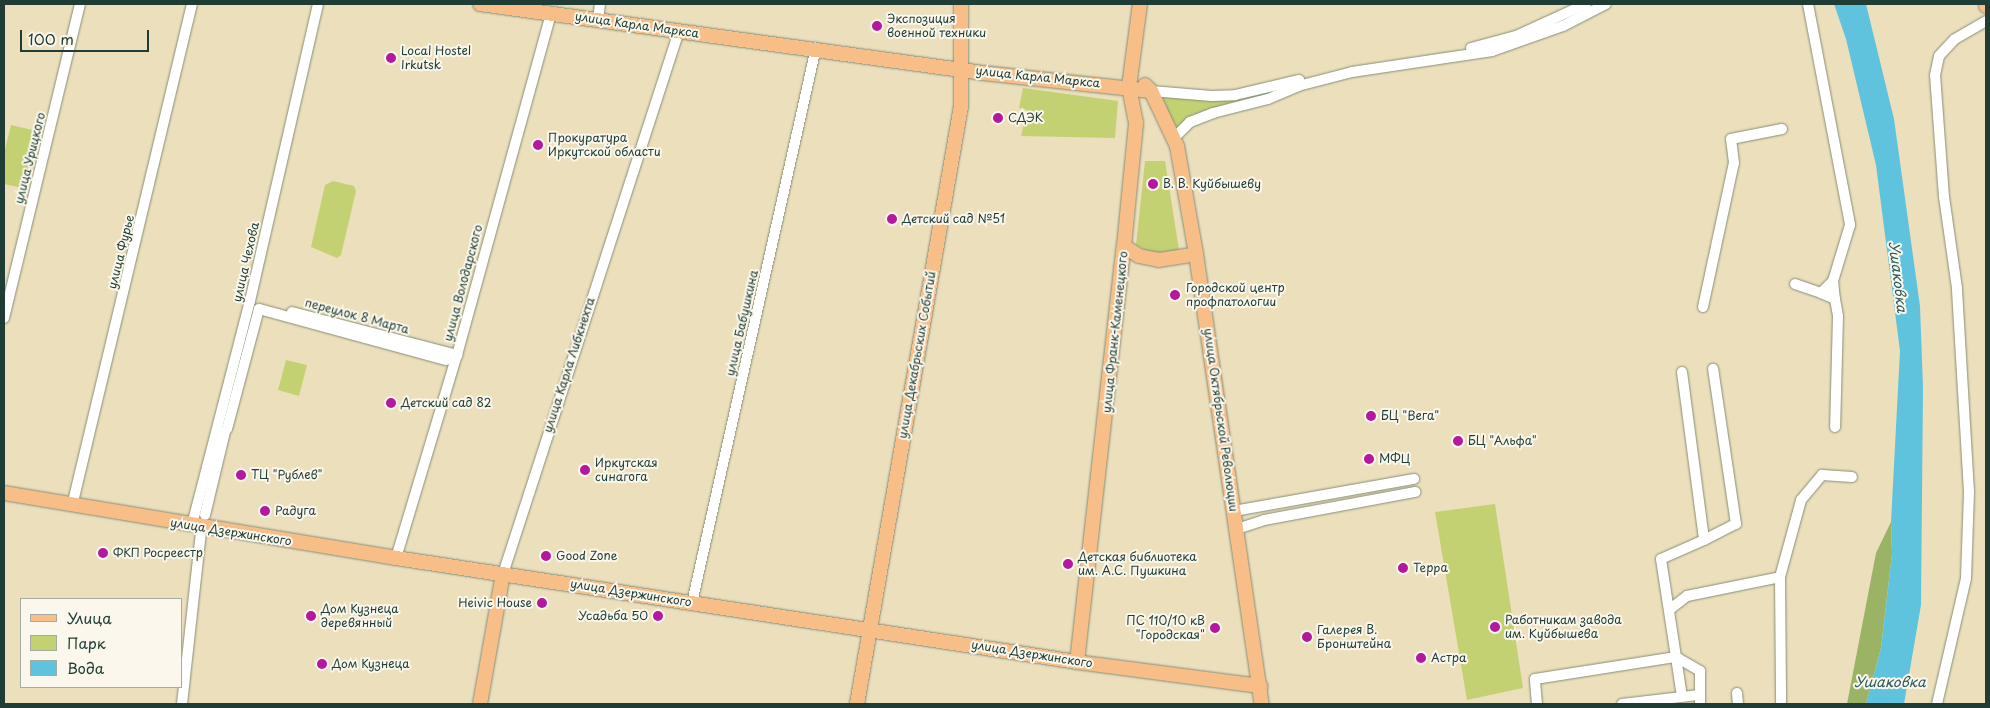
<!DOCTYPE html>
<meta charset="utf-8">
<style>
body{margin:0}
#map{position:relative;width:1990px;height:708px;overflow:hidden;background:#ecdfbc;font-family:"Playpen Sans",sans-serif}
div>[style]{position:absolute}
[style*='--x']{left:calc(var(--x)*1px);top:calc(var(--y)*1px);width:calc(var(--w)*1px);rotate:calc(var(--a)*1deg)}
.green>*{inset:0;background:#c3d173}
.forest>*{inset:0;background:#9ab365}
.water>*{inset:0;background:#5fc3dd}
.roads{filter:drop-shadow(0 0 1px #868e78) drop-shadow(0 0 1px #868e78)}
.minor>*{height:10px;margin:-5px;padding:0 5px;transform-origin:5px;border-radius:5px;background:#fff}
.major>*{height:14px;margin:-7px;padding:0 7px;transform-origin:7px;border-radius:7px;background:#f7be88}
.dots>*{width:14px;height:14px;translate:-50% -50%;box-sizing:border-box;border:2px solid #fbf7ec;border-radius:50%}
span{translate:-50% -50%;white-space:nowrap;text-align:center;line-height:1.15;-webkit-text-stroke:4px #fbf7ec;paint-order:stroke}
.poi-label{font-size:12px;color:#1f3d34}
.left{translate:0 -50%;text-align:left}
.right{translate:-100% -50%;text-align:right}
.street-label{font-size:12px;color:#1f3d34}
.water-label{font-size:14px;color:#2f5e5e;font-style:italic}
.frame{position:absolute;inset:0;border:5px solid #1f3d34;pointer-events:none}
.legend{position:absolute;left:20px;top:598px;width:162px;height:90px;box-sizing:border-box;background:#fbf7ec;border:1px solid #a3ada2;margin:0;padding:6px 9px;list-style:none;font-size:15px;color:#1f3d34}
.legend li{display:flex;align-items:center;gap:10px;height:25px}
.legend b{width:25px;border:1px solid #a3ada2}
.scale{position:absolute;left:20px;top:30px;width:129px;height:22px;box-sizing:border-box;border:2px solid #1f3d34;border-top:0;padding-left:6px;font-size:15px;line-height:18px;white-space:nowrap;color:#1f3d34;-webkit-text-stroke:4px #fbf7ec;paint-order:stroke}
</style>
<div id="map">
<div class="green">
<i style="clip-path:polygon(1023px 88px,1118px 101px,1115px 138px,1021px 136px,1027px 110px,1019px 108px)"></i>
<i style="clip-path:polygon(1158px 95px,1244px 97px,1190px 120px,1177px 132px)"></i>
<i style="clip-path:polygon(11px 125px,41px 132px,27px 189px,4px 184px,4px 153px)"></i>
<i style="clip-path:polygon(1145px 161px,1165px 161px,1179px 250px,1169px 253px,1156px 255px,1136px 245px)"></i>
<i style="clip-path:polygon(333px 181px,354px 186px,356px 191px,341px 255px,337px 258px,311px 247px,325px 185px)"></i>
<i style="clip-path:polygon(286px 360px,307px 365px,299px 396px,278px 390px)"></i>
<i style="clip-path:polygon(1495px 504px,1523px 688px,1467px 700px,1435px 512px)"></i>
</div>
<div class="forest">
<i style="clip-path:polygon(1891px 522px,1892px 554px,1881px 648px,1866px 704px,1847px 704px,1876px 553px)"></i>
</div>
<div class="water">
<i style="clip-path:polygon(1834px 4px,1866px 4px,1894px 119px,1920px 306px,1923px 388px,1921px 605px,1904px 704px,1866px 704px,1881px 648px,1892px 554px,1891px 522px,1900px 351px,1876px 165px,1846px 39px)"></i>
</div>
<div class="roads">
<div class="minor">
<i style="--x:1808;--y:4;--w:225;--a:79.2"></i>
<i style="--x:1850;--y:225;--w:59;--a:106.9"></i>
<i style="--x:1833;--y:281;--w:18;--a:84"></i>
<i style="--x:1835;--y:299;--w:15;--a:-157"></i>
<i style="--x:1821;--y:293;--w:17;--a:-45"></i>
<i style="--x:598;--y:20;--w:16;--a:-83"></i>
<i style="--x:1471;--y:48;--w:47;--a:-14.9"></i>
<i style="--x:1516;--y:36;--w:77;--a:-24.6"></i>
<i style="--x:1151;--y:91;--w:61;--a:4.7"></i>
<i style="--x:1212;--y:96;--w:23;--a:-2"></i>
<i style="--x:1235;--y:95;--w:66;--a:-13.2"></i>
<i style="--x:1175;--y:137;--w:21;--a:-45"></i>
<i style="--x:1190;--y:122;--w:25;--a:-21"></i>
<i style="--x:1213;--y:113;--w:57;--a:-14.3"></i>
<i style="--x:1268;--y:99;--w:33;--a:-23"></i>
<i style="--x:1298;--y:86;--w:56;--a:-14.5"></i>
<i style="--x:1352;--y:72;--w:142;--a:-8.5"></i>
<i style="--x:1492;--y:51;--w:75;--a:-19.4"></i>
<i style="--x:1563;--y:26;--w:48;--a:-27.1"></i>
<i style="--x:1795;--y:284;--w:28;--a:19"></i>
<i style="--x:1835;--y:299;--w:17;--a:80"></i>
<i style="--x:1838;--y:316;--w:111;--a:91.5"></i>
<i style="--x:1703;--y:307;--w:147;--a:-77.9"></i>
<i style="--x:1734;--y:163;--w:24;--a:-97"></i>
<i style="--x:1731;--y:139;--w:52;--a:-11.1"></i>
<i style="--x:292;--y:312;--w:171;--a:14.6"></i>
<i style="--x:4;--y:318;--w:323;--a:-76.4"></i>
<i style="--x:1682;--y:372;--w:169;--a:82.5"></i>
<i style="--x:1704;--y:540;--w:47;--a:156.2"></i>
<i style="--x:1661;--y:559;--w:99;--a:81.3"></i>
<i style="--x:1676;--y:657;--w:28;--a:30"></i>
<i style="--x:1700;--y:671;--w:33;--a:90"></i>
<i style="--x:227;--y:429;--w:124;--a:-75.1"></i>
<i style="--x:259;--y:309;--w:194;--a:15.3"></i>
<i style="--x:72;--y:506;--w:516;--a:-76.56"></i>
<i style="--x:1234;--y:511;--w:183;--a:-10.1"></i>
<i style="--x:205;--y:515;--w:85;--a:-76.5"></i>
<i style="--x:192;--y:525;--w:231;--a:-75.5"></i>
<i style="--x:250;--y:301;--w:305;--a:-77.1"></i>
<i style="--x:1237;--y:529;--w:28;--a:-18"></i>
<i style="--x:1264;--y:520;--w:154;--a:-10.5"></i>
<i style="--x:1704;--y:540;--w:36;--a:-27"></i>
<i style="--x:1736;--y:524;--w:157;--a:-98.4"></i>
<i style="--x:396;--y:558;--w:212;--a:-73.3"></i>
<i style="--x:457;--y:355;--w:355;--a:-74.6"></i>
<i style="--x:503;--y:574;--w:571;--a:-72.04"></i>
<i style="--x:1780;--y:577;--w:80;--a:-74.7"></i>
<i style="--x:1801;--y:500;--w:33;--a:-50"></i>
<i style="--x:1822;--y:475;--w:30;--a:4"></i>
<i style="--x:692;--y:603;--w:569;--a:-77.41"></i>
<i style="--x:1669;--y:610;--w:23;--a:-38"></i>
<i style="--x:1687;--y:596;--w:95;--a:-11.5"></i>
<i style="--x:1780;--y:577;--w:127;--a:89.5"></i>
<i style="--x:1737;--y:693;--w:11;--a:85"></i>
<i style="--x:182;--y:704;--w:172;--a:-83.7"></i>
<i style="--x:1537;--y:704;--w:25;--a:-95"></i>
<i style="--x:1535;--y:679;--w:143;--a:-8.9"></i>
<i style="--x:1676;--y:657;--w:40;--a:81.5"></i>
<i style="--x:1622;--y:704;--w:78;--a:-6.7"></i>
<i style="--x:1937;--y:704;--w:129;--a:-77"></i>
<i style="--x:1966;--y:578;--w:86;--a:-88"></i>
<i style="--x:1969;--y:492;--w:204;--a:-93.4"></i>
<i style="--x:1957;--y:288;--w:92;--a:-98.1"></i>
<i style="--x:1944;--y:197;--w:122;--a:-94.2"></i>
<i style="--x:1935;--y:75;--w:19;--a:-78"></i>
<i style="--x:1939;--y:56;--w:23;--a:-47"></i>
<i style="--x:1955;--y:39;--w:36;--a:-30"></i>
</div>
<div class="major">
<i style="--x:480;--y:4;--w:508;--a:7.81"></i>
<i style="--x:983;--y:73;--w:169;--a:6.1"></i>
<i style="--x:1986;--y:4;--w:2;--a:90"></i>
<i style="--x:1145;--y:85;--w:8;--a:45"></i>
<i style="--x:1151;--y:91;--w:61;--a:64.7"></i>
<i style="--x:1177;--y:146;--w:110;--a:80"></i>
<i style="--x:1196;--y:254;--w:455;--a:81.7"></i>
<i style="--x:1124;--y:246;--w:18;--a:34"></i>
<i style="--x:1139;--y:256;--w:20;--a:11"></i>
<i style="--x:1159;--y:260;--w:37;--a:-9"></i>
<i style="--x:4;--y:493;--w:397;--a:9.4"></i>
<i style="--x:396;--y:558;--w:689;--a:8.68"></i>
<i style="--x:1077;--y:662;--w:185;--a:7.5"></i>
<i style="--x:1077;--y:662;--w:419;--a:-83.6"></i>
<i style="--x:1124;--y:246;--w:124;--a:-84.4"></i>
<i style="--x:1136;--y:123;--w:37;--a:-101"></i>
<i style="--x:1129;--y:87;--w:84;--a:-82.5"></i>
<i style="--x:480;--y:704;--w:132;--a:-80"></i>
<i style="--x:857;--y:704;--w:607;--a:-80.13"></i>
<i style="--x:961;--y:106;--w:102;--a:-90"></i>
</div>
</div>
<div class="dots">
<i style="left:877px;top:26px;background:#b5179e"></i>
<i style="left:391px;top:58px;background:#b5179e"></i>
<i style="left:998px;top:118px;background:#b5179e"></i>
<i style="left:538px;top:145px;background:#b5179e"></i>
<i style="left:1153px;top:184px;background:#b5179e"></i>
<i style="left:892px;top:219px;background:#b5179e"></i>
<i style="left:1175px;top:295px;background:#b5179e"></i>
<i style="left:391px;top:403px;background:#b5179e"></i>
<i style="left:1371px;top:416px;background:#b5179e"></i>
<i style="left:1458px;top:441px;background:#b5179e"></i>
<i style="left:1369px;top:459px;background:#b5179e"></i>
<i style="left:585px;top:470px;background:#b5179e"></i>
<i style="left:241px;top:475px;background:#b5179e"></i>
<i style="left:265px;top:511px;background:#b5179e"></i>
<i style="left:103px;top:553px;background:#b5179e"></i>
<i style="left:546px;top:556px;background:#b5179e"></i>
<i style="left:1068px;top:564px;background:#b5179e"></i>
<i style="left:1403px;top:568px;background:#b5179e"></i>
<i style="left:542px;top:603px;background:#b5179e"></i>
<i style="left:311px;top:616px;background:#b5179e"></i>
<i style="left:658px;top:616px;background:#b5179e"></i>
<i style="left:1495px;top:627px;background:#b5179e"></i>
<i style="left:1215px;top:628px;background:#b5179e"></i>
<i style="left:1307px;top:637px;background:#b5179e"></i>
<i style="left:1421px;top:658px;background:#b5179e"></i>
<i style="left:322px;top:664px;background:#b5179e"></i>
</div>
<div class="poi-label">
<span class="left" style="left:887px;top:26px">Экспозиция<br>военной техники</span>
<span class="left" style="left:401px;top:58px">Local Hostel<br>Irkutsk</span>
<span class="left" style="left:1008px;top:118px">СДЭК</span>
<span class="left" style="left:548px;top:145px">Прокуратура<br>Иркутской области</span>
<span class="left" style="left:1163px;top:184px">В. В. Куйбышеву</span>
<span class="left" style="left:902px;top:219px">Детский сад №51</span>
<span class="left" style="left:1186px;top:295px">Городской центр<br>профпатологии</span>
<span class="left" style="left:401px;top:403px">Детский сад 82</span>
<span class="left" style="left:1381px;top:416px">БЦ "Вега"</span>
<span class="left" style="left:1468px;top:441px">БЦ "Альфа"</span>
<span class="left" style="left:1379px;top:459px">МФЦ</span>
<span class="left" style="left:595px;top:470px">Иркутская<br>синагога</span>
<span class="left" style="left:251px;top:475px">ТЦ "Рублев"</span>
<span class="left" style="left:275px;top:511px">Радуга</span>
<span class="left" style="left:113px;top:553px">ФКП Росреестр</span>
<span class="left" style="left:556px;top:556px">Good Zone</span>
<span class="left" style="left:1078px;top:564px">Детская библиотека<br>им. А.С. Пушкина</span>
<span class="left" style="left:1413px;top:568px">Терра</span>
<span class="right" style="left:532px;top:603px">Heivic House</span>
<span class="left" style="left:321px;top:616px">Дом Кузнеца<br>деревянный</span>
<span class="right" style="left:648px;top:616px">Усадьба 50</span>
<span class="left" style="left:1505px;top:627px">Работникам завода<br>им. Куйбышева</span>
<span class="right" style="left:1205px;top:628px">ПС 110/10 кВ<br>"Городская"</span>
<span class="left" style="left:1317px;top:637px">Галерея В.<br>Бронштейна</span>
<span class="left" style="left:1431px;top:658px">Астра</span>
<span class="left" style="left:332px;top:664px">Дом Кузнеца</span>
</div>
<div class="street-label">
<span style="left:637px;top:25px;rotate:8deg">улица Карла Маркса</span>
<span style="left:1038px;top:77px;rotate:6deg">улица Карла Маркса</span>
<span style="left:30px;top:158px;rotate:-76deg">улица Урицкого</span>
<span style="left:121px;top:252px;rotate:-76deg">улица Фурье</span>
<span style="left:246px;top:262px;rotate:-77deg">улица Чехова</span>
<span style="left:463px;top:283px;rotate:-75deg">улица Володарского</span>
<span style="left:357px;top:316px;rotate:15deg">переулок 8 Марта</span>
<span style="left:742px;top:323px;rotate:-77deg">улица Бабушкина</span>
<span style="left:1115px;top:332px;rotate:-84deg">улица Франк-Каменецкого</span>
<span style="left:917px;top:355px;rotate:-80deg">улица Декабрьских Событий</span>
<span style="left:569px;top:365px;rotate:-72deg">улица Карла Либкнехта</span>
<span style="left:1221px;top:420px;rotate:82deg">улица Октябрьской Революции</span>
<span style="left:231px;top:532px;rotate:9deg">улица Дзержинского</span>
<span style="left:631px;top:593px;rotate:9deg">улица Дзержинского</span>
<span style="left:1032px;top:654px;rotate:9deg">улица Дзержинского</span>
</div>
<div class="water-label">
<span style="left:1898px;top:277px;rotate:83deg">Ушаковка</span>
<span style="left:1890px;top:682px">Ушаковка</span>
</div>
<div class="frame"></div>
<ul class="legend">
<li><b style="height:6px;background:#f7be88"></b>Улица</li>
<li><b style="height:14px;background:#c3d173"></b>Парк</li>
<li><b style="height:14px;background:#5fc3dd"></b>Вода</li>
</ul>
<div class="scale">100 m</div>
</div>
